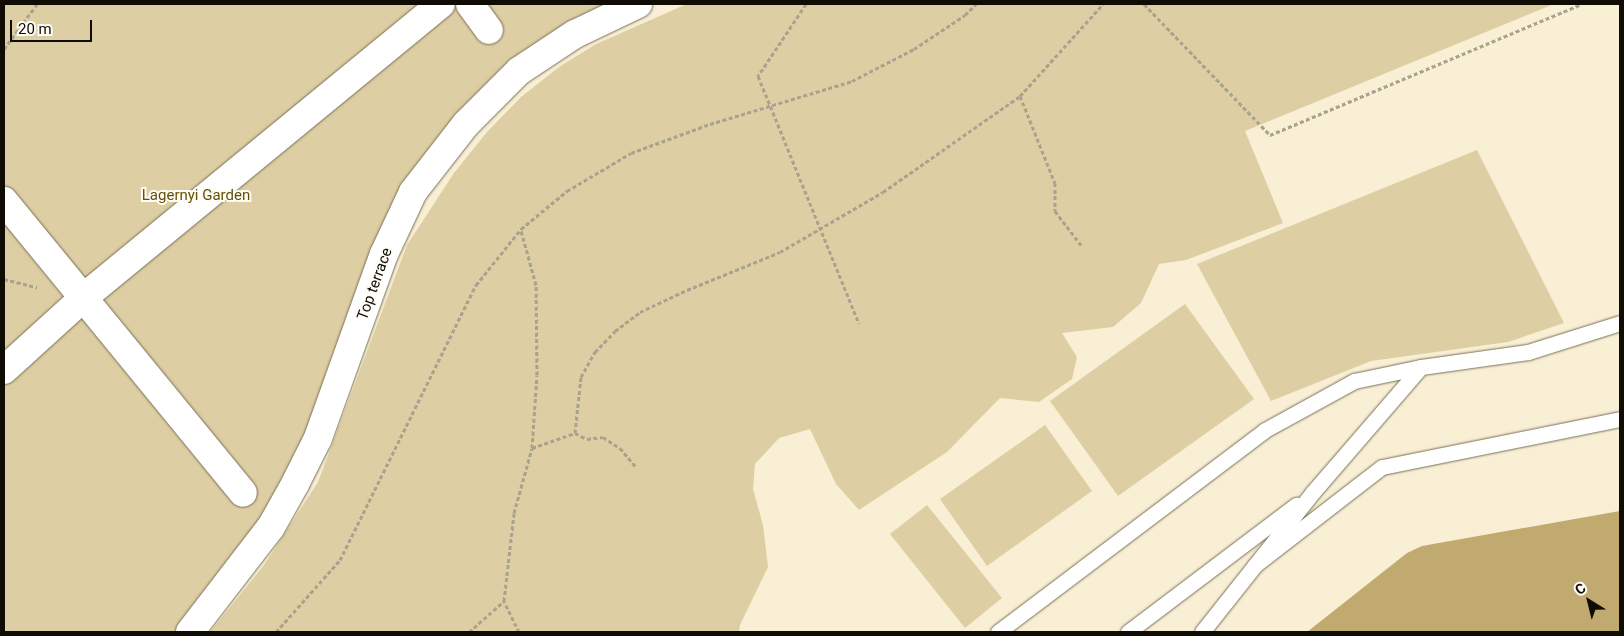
<!DOCTYPE html>
<meta charset="utf-8">
<style>
body{margin:0}
#map{position:relative;width:1624px;height:636px;overflow:hidden;background:#f8efd4;font-family:Roboto,sans-serif}
div>[style]{position:absolute}
[style*='--x']{left:calc(var(--x)*1px);top:calc(var(--y)*1px);width:calc(var(--w)*1px);rotate:calc(var(--a)*1deg)}
.green>*{inset:0;background:#decea3}
.water>*{inset:0;background:#c0aa6f}
.path>*{height:3px;margin-top:-1.5px;transform-origin:0;background:repeating-linear-gradient(90deg,#a9a28d 0 4px,transparent 0 6.5px)}
.roads{filter:drop-shadow(0 0 1px #786f57) drop-shadow(0 0 1px #786f57)}
.lane>*{height:15px;margin:-7.5px;padding:0 7.5px;transform-origin:7.5px;border-radius:7.5px;background:#fff}
.street>*{height:28px;margin:-14px;padding:0 14px;transform-origin:14px;border-radius:14px;background:#fff}
span{translate:-50% -50%;white-space:nowrap;text-align:center;line-height:1.15;-webkit-text-stroke:4px #fefcf7;paint-order:stroke}
.park-label{font-size:15px;color:#665003}
.street-label{font-size:15px;color:#0f0c04}
.frame{position:absolute;inset:0;border:5px solid #0f0c04;pointer-events:none}
.north{position:absolute;left:1564px;top:576px;width:50px;height:50px;-webkit-text-stroke:4px #fefcf7;paint-order:stroke;rotate:324deg;font-size:14px;font-weight:700;line-height:20px;text-align:center;color:#0f0c04}
.north::after{content:'';display:block;margin:auto;width:18px;height:22px;background:#0f0c04;clip-path:polygon(50% 0,100% 100%,50% 72%,0 100%)}
.scale{position:absolute;left:10px;top:20px;width:82px;height:22px;box-sizing:border-box;border:2px solid #0f0c04;border-top:0;padding-left:6px;font-size:15px;line-height:18px;white-space:nowrap;color:#0f0c04;-webkit-text-stroke:4px #fefcf7;paint-order:stroke}
</style>
<div id="map">
<div class="green">
<i style="clip-path:polygon(4px 4px,614px 4px,453px 121px,282px 493px,178px 632px,4px 632px)"></i>
<i style="clip-path:polygon(687px 4px,1554px 4px,1245px 131px,1283px 223px,1186px 260px,1159px 264px,1141px 303px,1113px 327px,1062px 333px,1077px 357px,1072px 379px,1039px 402px,1000px 398px,947px 452px,859px 510px,836px 484px,810px 429px,779px 438px,755px 464px,753px 489px,763px 525px,768px 567px,740px 625px,739px 632px,210px 632px,264px 565px,318px 482px,407px 245px,454px 173px,487px 132px,521px 97px,559px 67px,596px 44px)"></i>
<i style="clip-path:polygon(1477px 150px,1564px 323px,1508px 342px,1371px 361px,1271px 401px,1197px 264px)"></i>
<i style="clip-path:polygon(1185px 304px,1254px 399px,1118px 496px,1050px 401px)"></i>
<i style="clip-path:polygon(1045px 425px,1092px 491px,987px 566px,940px 499px)"></i>
<i style="clip-path:polygon(927px 505px,1002px 598px,965px 628px,890px 534px)"></i>
</div>
<div class="water">
<i style="clip-path:polygon(1620px 511px,1620px 632px,1307px 632px,1407px 553px,1422px 546px)"></i>
</div>
<div class="path">
<i style="--x:806;--y:4;--w:87;--a:123.7"></i>
<i style="--x:758;--y:76;--w:267;--a:67.8"></i>
<i style="--x:1144;--y:4;--w:182;--a:46.1"></i>
<i style="--x:1270;--y:135;--w:338;--a:-22.8"></i>
<i style="--x:4;--y:49;--w:56;--a:-53.7"></i>
<i style="--x:1020;--y:96;--w:94;--a:68.1"></i>
<i style="--x:1055;--y:183;--w:28;--a:90"></i>
<i style="--x:1055;--y:211;--w:43;--a:52.6"></i>
<i style="--x:4;--y:279;--w:34;--a:14"></i>
<i style="--x:575;--y:433;--w:56;--a:-83.9"></i>
<i style="--x:581;--y:377;--w:29;--a:-61"></i>
<i style="--x:595;--y:352;--w:29;--a:-46"></i>
<i style="--x:615;--y:331;--w:31;--a:-37"></i>
<i style="--x:640;--y:312;--w:52;--a:-25.1"></i>
<i style="--x:687;--y:290;--w:100;--a:-22.2"></i>
<i style="--x:780;--y:252;--w:119;--a:-30.2"></i>
<i style="--x:883;--y:192;--w:167;--a:-35"></i>
<i style="--x:1020;--y:96;--w:124;--a:-47.9"></i>
<i style="--x:532;--y:448;--w:46;--a:-19.2"></i>
<i style="--x:575;--y:433;--w:13;--a:27"></i>
<i style="--x:587;--y:439;--w:16;--a:-7"></i>
<i style="--x:603;--y:437;--w:20;--a:33"></i>
<i style="--x:620;--y:448;--w:25;--a:50"></i>
<i style="--x:276;--y:632;--w:96;--a:-48.4"></i>
<i style="--x:340;--y:560;--w:307;--a:-63.7"></i>
<i style="--x:476;--y:285;--w:72;--a:-51.2"></i>
<i style="--x:521;--y:229;--w:60;--a:-39.6"></i>
<i style="--x:567;--y:191;--w:74;--a:-30.7"></i>
<i style="--x:631;--y:153;--w:84;--a:-20.2"></i>
<i style="--x:710;--y:124;--w:148;--a:-16.8"></i>
<i style="--x:852;--y:81;--w:70;--a:-27.3"></i>
<i style="--x:914;--y:49;--w:61;--a:-33.7"></i>
<i style="--x:965;--y:15;--w:16;--a:-45"></i>
<i style="--x:469;--y:632;--w:47;--a:-41.5"></i>
<i style="--x:519;--y:632;--w:34;--a:-116"></i>
<i style="--x:504;--y:601;--w:89;--a:-83.5"></i>
<i style="--x:514;--y:513;--w:67;--a:-74.5"></i>
<i style="--x:532;--y:448;--w:73;--a:-86.1"></i>
<i style="--x:537;--y:375;--w:90;--a:-90.6"></i>
<i style="--x:536;--y:285;--w:57;--a:-105.3"></i>
</div>
<div class="roads">
<div class="lane">
<i style="--x:1255;--y:565;--w:160;--a:-37.7"></i>
<i style="--x:1382;--y:467;--w:243;--a:-11.4"></i>
<i style="--x:998;--y:632;--w:335;--a:-37.1"></i>
<i style="--x:1265;--y:430;--w:102;--a:-28.8"></i>
<i style="--x:1354;--y:381;--w:68;--a:-11.8"></i>
<i style="--x:1421;--y:367;--w:108;--a:-8"></i>
<i style="--x:1528;--y:352;--w:96;--a:-17.5"></i>
<i style="--x:1128;--y:632;--w:211;--a:-37.1"></i>
<i style="--x:1202;--y:632;--w:179;--a:-51.6"></i>
<i style="--x:1313;--y:492;--w:165;--a:-49.2"></i>
</div>
<div class="street">
<i style="--x:470;--y:4;--w:32;--a:54"></i>
<i style="--x:4;--y:201;--w:377;--a:50.7"></i>
<i style="--x:4;--y:370;--w:107;--a:-42.3"></i>
<i style="--x:83;--y:298;--w:463;--a:-39.4"></i>
<i style="--x:190;--y:632;--w:133;--a:-52.4"></i>
<i style="--x:271;--y:527;--w:49;--a:-60.8"></i>
<i style="--x:295;--y:484;--w:51;--a:-63.4"></i>
<i style="--x:318;--y:438;--w:195;--a:-70.3"></i>
<i style="--x:384;--y:254;--w:68;--a:-64.9"></i>
<i style="--x:413;--y:192;--w:86;--a:-52.1"></i>
<i style="--x:466;--y:124;--w:75;--a:-45"></i>
<i style="--x:519;--y:71;--w:67;--a:-33.5"></i>
<i style="--x:575;--y:34;--w:70;--a:-25.5"></i>
</div>
</div>
<div class="park-label">
<span style="left:196px;top:196px">Lagernyi Garden</span>
</div>
<div class="street-label">
<span style="left:375px;top:284px;rotate:-70deg">Top terrace</span>
</div>
<div class="frame"></div>
<div class="north">С</div>
<div class="scale">20 m</div>
</div>
